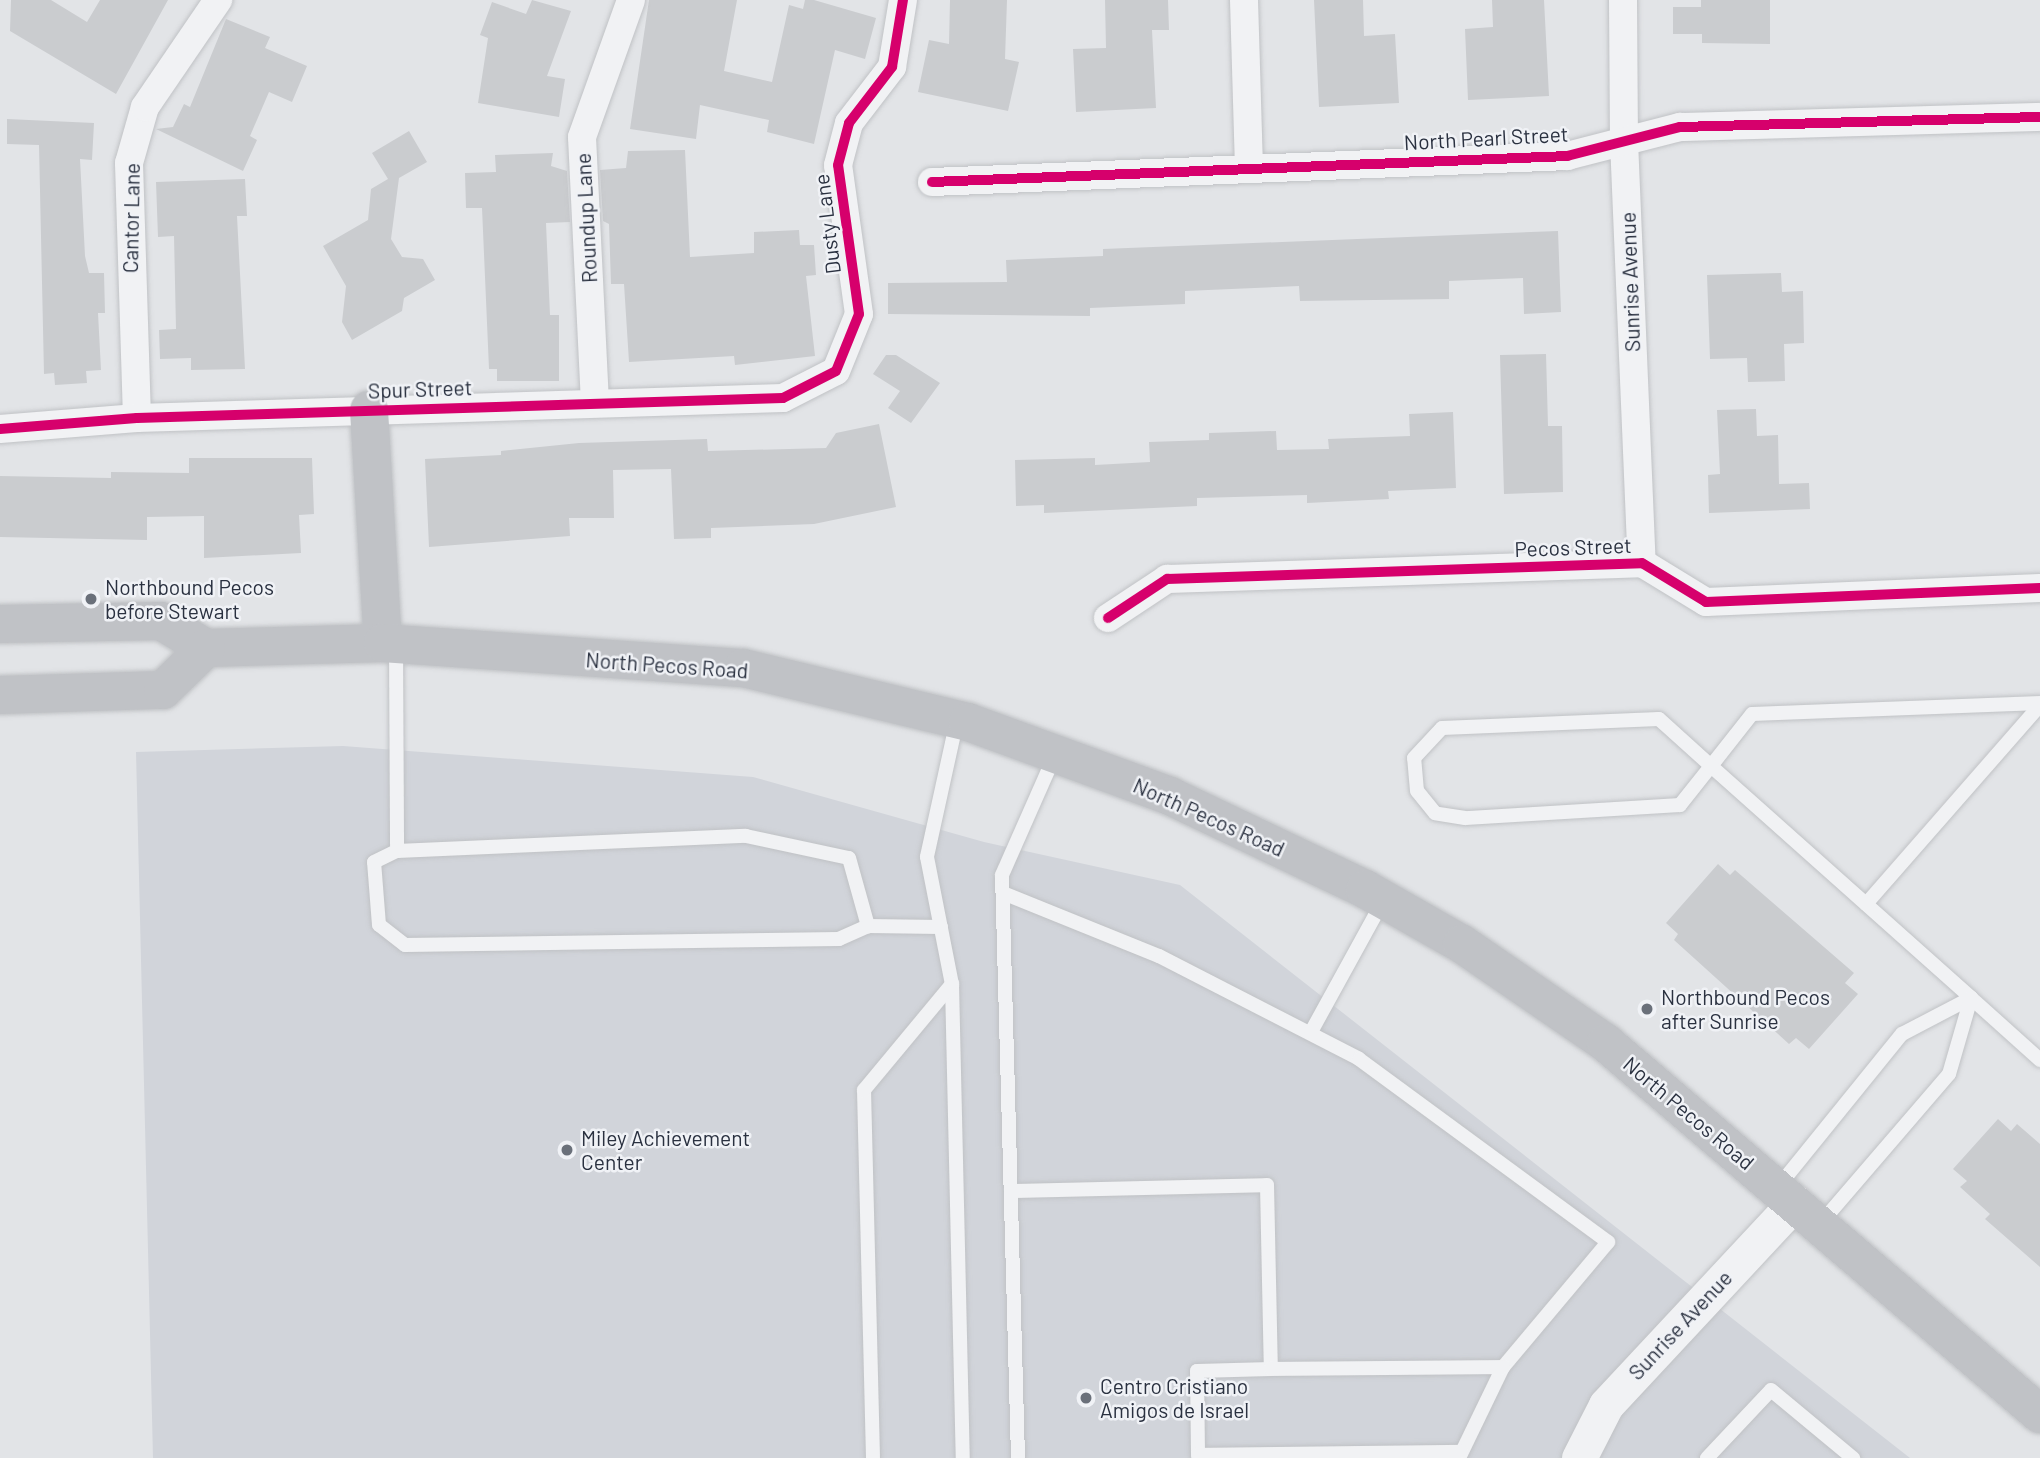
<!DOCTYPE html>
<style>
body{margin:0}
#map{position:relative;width:2040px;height:1458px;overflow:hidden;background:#e2e4e7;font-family:Barlow,sans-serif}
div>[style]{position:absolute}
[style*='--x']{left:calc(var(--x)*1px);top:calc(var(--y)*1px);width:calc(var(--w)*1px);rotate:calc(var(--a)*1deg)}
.built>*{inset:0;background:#d1d4da}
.building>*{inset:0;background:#cacccf}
.roads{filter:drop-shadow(0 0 2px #c0c2c5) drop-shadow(0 0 2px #c0c2c5)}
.service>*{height:14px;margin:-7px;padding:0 7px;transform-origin:7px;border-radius:7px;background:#f1f2f4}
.minor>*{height:28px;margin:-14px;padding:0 14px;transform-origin:14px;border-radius:14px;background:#f1f2f4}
.tertiary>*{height:35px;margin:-17.5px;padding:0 17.5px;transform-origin:17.5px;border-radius:17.5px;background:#f1f2f4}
.secondary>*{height:38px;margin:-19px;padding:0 19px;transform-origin:19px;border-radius:19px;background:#c0c2c6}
.cycleway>*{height:10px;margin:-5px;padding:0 5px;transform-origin:5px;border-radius:5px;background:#d6006c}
.dots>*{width:19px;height:19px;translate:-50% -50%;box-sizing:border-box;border:4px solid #f0f2f6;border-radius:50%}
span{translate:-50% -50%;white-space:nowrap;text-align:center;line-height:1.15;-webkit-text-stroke:5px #f0f2f6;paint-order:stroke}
.street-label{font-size:21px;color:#2a3140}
.poi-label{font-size:21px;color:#2a3140}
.left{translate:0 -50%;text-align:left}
</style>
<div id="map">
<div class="built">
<i style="clip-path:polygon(343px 746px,753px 777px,984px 842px,1180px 885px,1910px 1458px,153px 1458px,136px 752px)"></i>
</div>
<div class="building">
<i style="clip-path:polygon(11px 0,51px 0,87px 22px,100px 0,168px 0,116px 94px,10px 31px)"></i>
<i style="clip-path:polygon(532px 0,571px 11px,547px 76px,565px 79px,559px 117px,478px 103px,488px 38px,480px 35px,492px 2px,526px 14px)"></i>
<i style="clip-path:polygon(649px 0,737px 0,724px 71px,772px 82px,789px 5px,803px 9px,805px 0,814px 0,876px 18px,865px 59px,835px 50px,814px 144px,767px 132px,769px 120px,700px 105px,696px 139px,630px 129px)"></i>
<i style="clip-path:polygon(950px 0,1007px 0,1005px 59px,1019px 62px,1008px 111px,918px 92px,929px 40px,949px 44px)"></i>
<i style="clip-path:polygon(1105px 0,1168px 0,1169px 30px,1152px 30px,1156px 108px,1076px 112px,1073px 49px,1106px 48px)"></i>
<i style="clip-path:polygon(1314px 0,1363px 0,1364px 36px,1395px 34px,1399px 103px,1319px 107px)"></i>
<i style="clip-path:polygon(1492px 0,1544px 0,1549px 96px,1468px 100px,1465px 29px,1493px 27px)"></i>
<i style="clip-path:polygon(1701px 0,1770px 0,1770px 44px,1702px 43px,1702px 34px,1673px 34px,1673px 7px,1701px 7px)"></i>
<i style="clip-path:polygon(226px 19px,270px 37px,265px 48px,307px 66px,292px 102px,269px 92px,250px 136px,257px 140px,243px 171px,156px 129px,173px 127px,184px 104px,190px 107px)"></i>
<i style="clip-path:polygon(7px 119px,94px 123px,92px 160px,80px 159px,85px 256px,89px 273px,104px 273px,105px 313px,98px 313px,101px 370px,86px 371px,87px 383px,55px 385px,54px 373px,44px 374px,39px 145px,7px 144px)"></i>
<i style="clip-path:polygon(409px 131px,427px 162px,399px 178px,391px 239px,402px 257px,423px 259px,435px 280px,404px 298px,402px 311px,352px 340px,342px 322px,346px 286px,323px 246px,368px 220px,371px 189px,388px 179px,372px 153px)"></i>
<i style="clip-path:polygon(685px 150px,690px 257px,754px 253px,754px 232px,799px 230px,800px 245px,814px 245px,816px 275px,806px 276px,815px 356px,735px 365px,734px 356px,629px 362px,624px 284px,611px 284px,609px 224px,603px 221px,600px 170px,626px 168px,628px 151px)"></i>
<i style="clip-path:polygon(553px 153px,551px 166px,567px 171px,570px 222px,546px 223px,550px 315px,559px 315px,559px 381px,497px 381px,497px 369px,489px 369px,482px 208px,466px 208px,465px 173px,496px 172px,495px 155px)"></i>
<i style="clip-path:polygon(245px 179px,247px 216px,237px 216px,245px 369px,191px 370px,191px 358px,160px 359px,159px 330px,176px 329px,174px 236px,158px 237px,156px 182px)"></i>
<i style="clip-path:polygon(1558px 231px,1561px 312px,1524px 314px,1523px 278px,1449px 281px,1449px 299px,1300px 301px,1299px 286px,1185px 291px,1185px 304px,1090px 308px,1090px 316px,888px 314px,888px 283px,1007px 282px,1006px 260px,1103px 256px,1103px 249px)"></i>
<i style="clip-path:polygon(1781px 273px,1782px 292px,1803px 291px,1804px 343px,1784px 344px,1785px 381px,1748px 382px,1747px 358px,1710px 359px,1707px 275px)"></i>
<i style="clip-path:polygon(1546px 354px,1548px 426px,1562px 426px,1563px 492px,1504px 494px,1500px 355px)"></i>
<i style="clip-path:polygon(886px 355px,896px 355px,940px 383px,911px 423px,888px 408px,900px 391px,873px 374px)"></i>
<i style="clip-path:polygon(1756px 409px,1757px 436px,1778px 435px,1779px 484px,1809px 483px,1810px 509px,1709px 513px,1708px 475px,1720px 474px,1717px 410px)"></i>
<i style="clip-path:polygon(1453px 412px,1456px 488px,1388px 491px,1389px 499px,1307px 503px,1307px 495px,1197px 498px,1197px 506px,1044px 513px,1044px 505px,1016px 506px,1015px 460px,1095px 458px,1095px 465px,1150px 462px,1149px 442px,1209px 440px,1209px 433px,1276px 431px,1277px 450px,1329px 449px,1328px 439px,1410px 436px,1409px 414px)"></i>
<i style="clip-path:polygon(879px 424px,896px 507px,814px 524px,711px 528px,711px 538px,674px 539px,671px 469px,613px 470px,614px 518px,569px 518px,570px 536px,429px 547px,425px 459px,501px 455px,501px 451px,579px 443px,707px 439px,708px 451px,826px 448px,836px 433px)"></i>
<i style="clip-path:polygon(189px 458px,312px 458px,314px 514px,299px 515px,301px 553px,204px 558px,204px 516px,147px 517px,147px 540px,0 537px,0 476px,111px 478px,111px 472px,189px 473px)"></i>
<i style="clip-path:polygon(1718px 864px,1730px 875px,1735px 870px,1854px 973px,1845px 983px,1858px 994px,1809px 1049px,1796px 1038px,1789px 1044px,1674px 940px,1678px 934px,1666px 923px)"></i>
<i style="clip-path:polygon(1998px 1119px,2011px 1131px,2017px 1124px,2040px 1144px,2040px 1267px,1985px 1219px,1990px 1214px,1960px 1187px,1967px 1181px,1953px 1169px)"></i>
</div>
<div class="roads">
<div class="service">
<i style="--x:396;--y:645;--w:206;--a:89.7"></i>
<i style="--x:397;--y:851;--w:349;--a:-2.5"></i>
<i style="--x:746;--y:836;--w:105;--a:12.1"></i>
<i style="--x:849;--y:858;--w:71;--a:74.4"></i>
<i style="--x:868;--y:926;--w:32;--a:156"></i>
<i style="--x:839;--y:939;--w:434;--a:179.2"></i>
<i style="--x:405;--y:945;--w:33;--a:-142"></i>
<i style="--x:379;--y:925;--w:63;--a:-94.5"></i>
<i style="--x:374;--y:862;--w:25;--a:-26"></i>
<i style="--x:2040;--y:703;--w:288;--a:177.8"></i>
<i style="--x:1752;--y:714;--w:66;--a:128.3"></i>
<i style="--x:1711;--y:766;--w:50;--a:128.5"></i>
<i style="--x:1680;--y:805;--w:215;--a:176.5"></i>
<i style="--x:1465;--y:818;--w:30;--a:-171"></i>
<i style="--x:1435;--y:813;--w:28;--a:-129"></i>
<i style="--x:1417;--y:791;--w:33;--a:-95"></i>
<i style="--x:1414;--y:758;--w:41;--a:-47"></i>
<i style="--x:1442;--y:728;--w:217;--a:-2.4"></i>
<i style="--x:1659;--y:719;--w:70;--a:42.1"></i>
<i style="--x:1711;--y:766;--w:348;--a:41.7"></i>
<i style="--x:1971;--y:998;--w:93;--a:41.9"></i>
<i style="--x:957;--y:720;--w:140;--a:102.4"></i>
<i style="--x:927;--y:857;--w:129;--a:78.9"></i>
<i style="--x:952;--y:984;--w:474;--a:88.7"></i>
<i style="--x:1003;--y:893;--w:168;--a:22"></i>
<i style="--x:1159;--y:956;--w:225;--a:27.2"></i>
<i style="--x:1359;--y:1059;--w:309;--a:36.3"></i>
<i style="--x:1608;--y:1242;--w:163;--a:130"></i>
<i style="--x:1503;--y:1367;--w:101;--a:115.8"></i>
<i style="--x:1866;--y:904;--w:264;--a:-48.8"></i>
<i style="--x:868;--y:926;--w:73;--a:0.8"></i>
<i style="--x:1311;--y:1032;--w:149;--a:-61.2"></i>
<i style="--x:1778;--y:1187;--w:197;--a:-51"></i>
<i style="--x:1902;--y:1034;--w:78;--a:-27.6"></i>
<i style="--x:1971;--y:998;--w:79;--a:106.1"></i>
<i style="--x:1949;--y:1074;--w:198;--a:130.7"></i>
<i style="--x:1011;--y:1191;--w:256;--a:-1.3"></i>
<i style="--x:1267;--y:1185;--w:184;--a:88.8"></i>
<i style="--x:1271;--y:1369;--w:74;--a:178.5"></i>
<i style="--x:1197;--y:1371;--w:84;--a:89.3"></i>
<i style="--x:1198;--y:1455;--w:263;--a:-0.7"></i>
<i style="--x:1271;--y:1369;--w:232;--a:-0.5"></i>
<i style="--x:873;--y:1458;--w:368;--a:-91.4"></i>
<i style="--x:864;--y:1090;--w:138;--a:-50.3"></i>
<i style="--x:1018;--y:1458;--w:583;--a:-91.57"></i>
<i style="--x:1002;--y:875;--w:129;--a:-66.2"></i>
<i style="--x:1707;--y:1458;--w:93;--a:-46.7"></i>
<i style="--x:1771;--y:1390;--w:107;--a:39.7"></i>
</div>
<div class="minor">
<i style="--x:1244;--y:0;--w:168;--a:88.3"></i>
<i style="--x:1623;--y:0;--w:141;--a:89.6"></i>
<i style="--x:1624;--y:141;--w:422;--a:87.6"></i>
<i style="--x:932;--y:182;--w:636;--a:-2.34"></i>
<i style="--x:1567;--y:156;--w:117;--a:-14.4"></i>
<i style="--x:1680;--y:127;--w:360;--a:-1.6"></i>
<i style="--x:595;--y:403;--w:266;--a:-92.8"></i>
<i style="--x:582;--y:137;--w:145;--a:-70.3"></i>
<i style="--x:137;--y:418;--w:255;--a:-91.8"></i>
<i style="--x:129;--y:163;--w:58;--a:-74.1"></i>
<i style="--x:145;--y:107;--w:130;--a:-55.7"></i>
<i style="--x:0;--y:429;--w:137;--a:-4.6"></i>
<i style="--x:137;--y:418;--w:646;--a:-1.77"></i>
<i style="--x:783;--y:398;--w:59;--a:-27"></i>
<i style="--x:836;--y:371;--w:61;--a:-68"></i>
<i style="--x:859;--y:314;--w:150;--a:-98"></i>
<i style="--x:838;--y:165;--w:43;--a:-75.3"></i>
<i style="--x:849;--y:123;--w:71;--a:-52.5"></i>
<i style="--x:892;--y:67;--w:68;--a:-80.7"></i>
<i style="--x:1108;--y:618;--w:71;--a:-33.5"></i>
<i style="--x:1167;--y:579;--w:475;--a:-1.9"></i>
<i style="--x:1642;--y:563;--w:75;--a:31.4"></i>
<i style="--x:1706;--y:602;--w:334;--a:-2.4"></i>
</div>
<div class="tertiary">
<i style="--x:1579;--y:1458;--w:59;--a:-63"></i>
<i style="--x:1606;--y:1405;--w:277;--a:-47"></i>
</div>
<div class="secondary">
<i style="--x:369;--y:410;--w:233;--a:86.6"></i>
<i style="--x:0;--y:624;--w:161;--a:-1.1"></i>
<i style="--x:161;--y:621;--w:52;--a:31"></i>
<i style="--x:206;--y:648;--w:177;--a:-1.6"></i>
<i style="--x:383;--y:643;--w:361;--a:4"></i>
<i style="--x:743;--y:668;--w:231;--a:13.5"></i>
<i style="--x:968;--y:722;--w:215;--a:20.1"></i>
<i style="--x:1170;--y:796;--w:216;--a:25.5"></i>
<i style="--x:1365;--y:889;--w:112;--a:29.6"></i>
<i style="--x:1462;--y:944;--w:175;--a:34.5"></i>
<i style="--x:1606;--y:1043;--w:571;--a:40.53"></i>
<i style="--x:0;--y:695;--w:163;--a:-1.8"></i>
<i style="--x:163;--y:690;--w:60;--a:-44.3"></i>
</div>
</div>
<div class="cycleway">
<i style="--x:932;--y:182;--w:636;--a:-2.34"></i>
<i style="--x:1567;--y:156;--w:117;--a:-14.4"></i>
<i style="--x:1680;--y:127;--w:360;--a:-1.6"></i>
<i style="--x:0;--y:429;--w:137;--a:-4.6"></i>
<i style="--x:137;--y:418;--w:646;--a:-1.77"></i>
<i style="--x:783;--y:398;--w:59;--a:-27"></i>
<i style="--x:836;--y:371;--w:61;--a:-68"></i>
<i style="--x:859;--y:314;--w:150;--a:-98"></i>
<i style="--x:838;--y:165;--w:43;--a:-75.3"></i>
<i style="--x:849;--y:123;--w:71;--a:-52.5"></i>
<i style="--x:892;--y:67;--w:68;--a:-80.7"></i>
<i style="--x:1108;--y:618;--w:71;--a:-33.5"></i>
<i style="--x:1167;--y:579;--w:475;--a:-1.9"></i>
<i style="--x:1642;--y:563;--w:75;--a:31.4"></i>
<i style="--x:1706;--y:602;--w:334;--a:-2.4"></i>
</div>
<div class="dots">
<i style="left:91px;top:599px;background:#6a707a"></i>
<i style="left:1647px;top:1009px;background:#6a707a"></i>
<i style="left:567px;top:1150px;background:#6a707a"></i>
<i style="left:1086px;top:1398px;background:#6a707a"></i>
</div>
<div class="street-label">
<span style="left:1486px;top:138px;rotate:-3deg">North Pearl Street</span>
<span style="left:131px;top:218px;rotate:-89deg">Cantor Lane</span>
<span style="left:586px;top:218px;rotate:-93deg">Roundup Lane</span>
<span style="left:827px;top:224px;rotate:-97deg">Dusty Lane</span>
<span style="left:1630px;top:282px;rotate:-92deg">Sunrise Avenue</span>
<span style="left:420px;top:389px;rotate:-2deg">Spur Street</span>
<span style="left:1573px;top:547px;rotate:-2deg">Pecos Street</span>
<span style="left:667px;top:665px;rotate:4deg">North Pecos Road</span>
<span style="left:1209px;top:817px;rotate:24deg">North Pecos Road</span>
<span style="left:1689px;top:1113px;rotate:40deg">North Pecos Road</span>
<span style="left:1680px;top:1325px;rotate:-47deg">Sunrise Avenue</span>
</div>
<div class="poi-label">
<span class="left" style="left:105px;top:599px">Northbound Pecos<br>before Stewart</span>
<span class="left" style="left:1661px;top:1009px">Northbound Pecos<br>after Sunrise</span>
<span class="left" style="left:581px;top:1150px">Miley Achievement<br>Center</span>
<span class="left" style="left:1100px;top:1398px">Centro Cristiano<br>Amigos de Israel</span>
</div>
</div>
